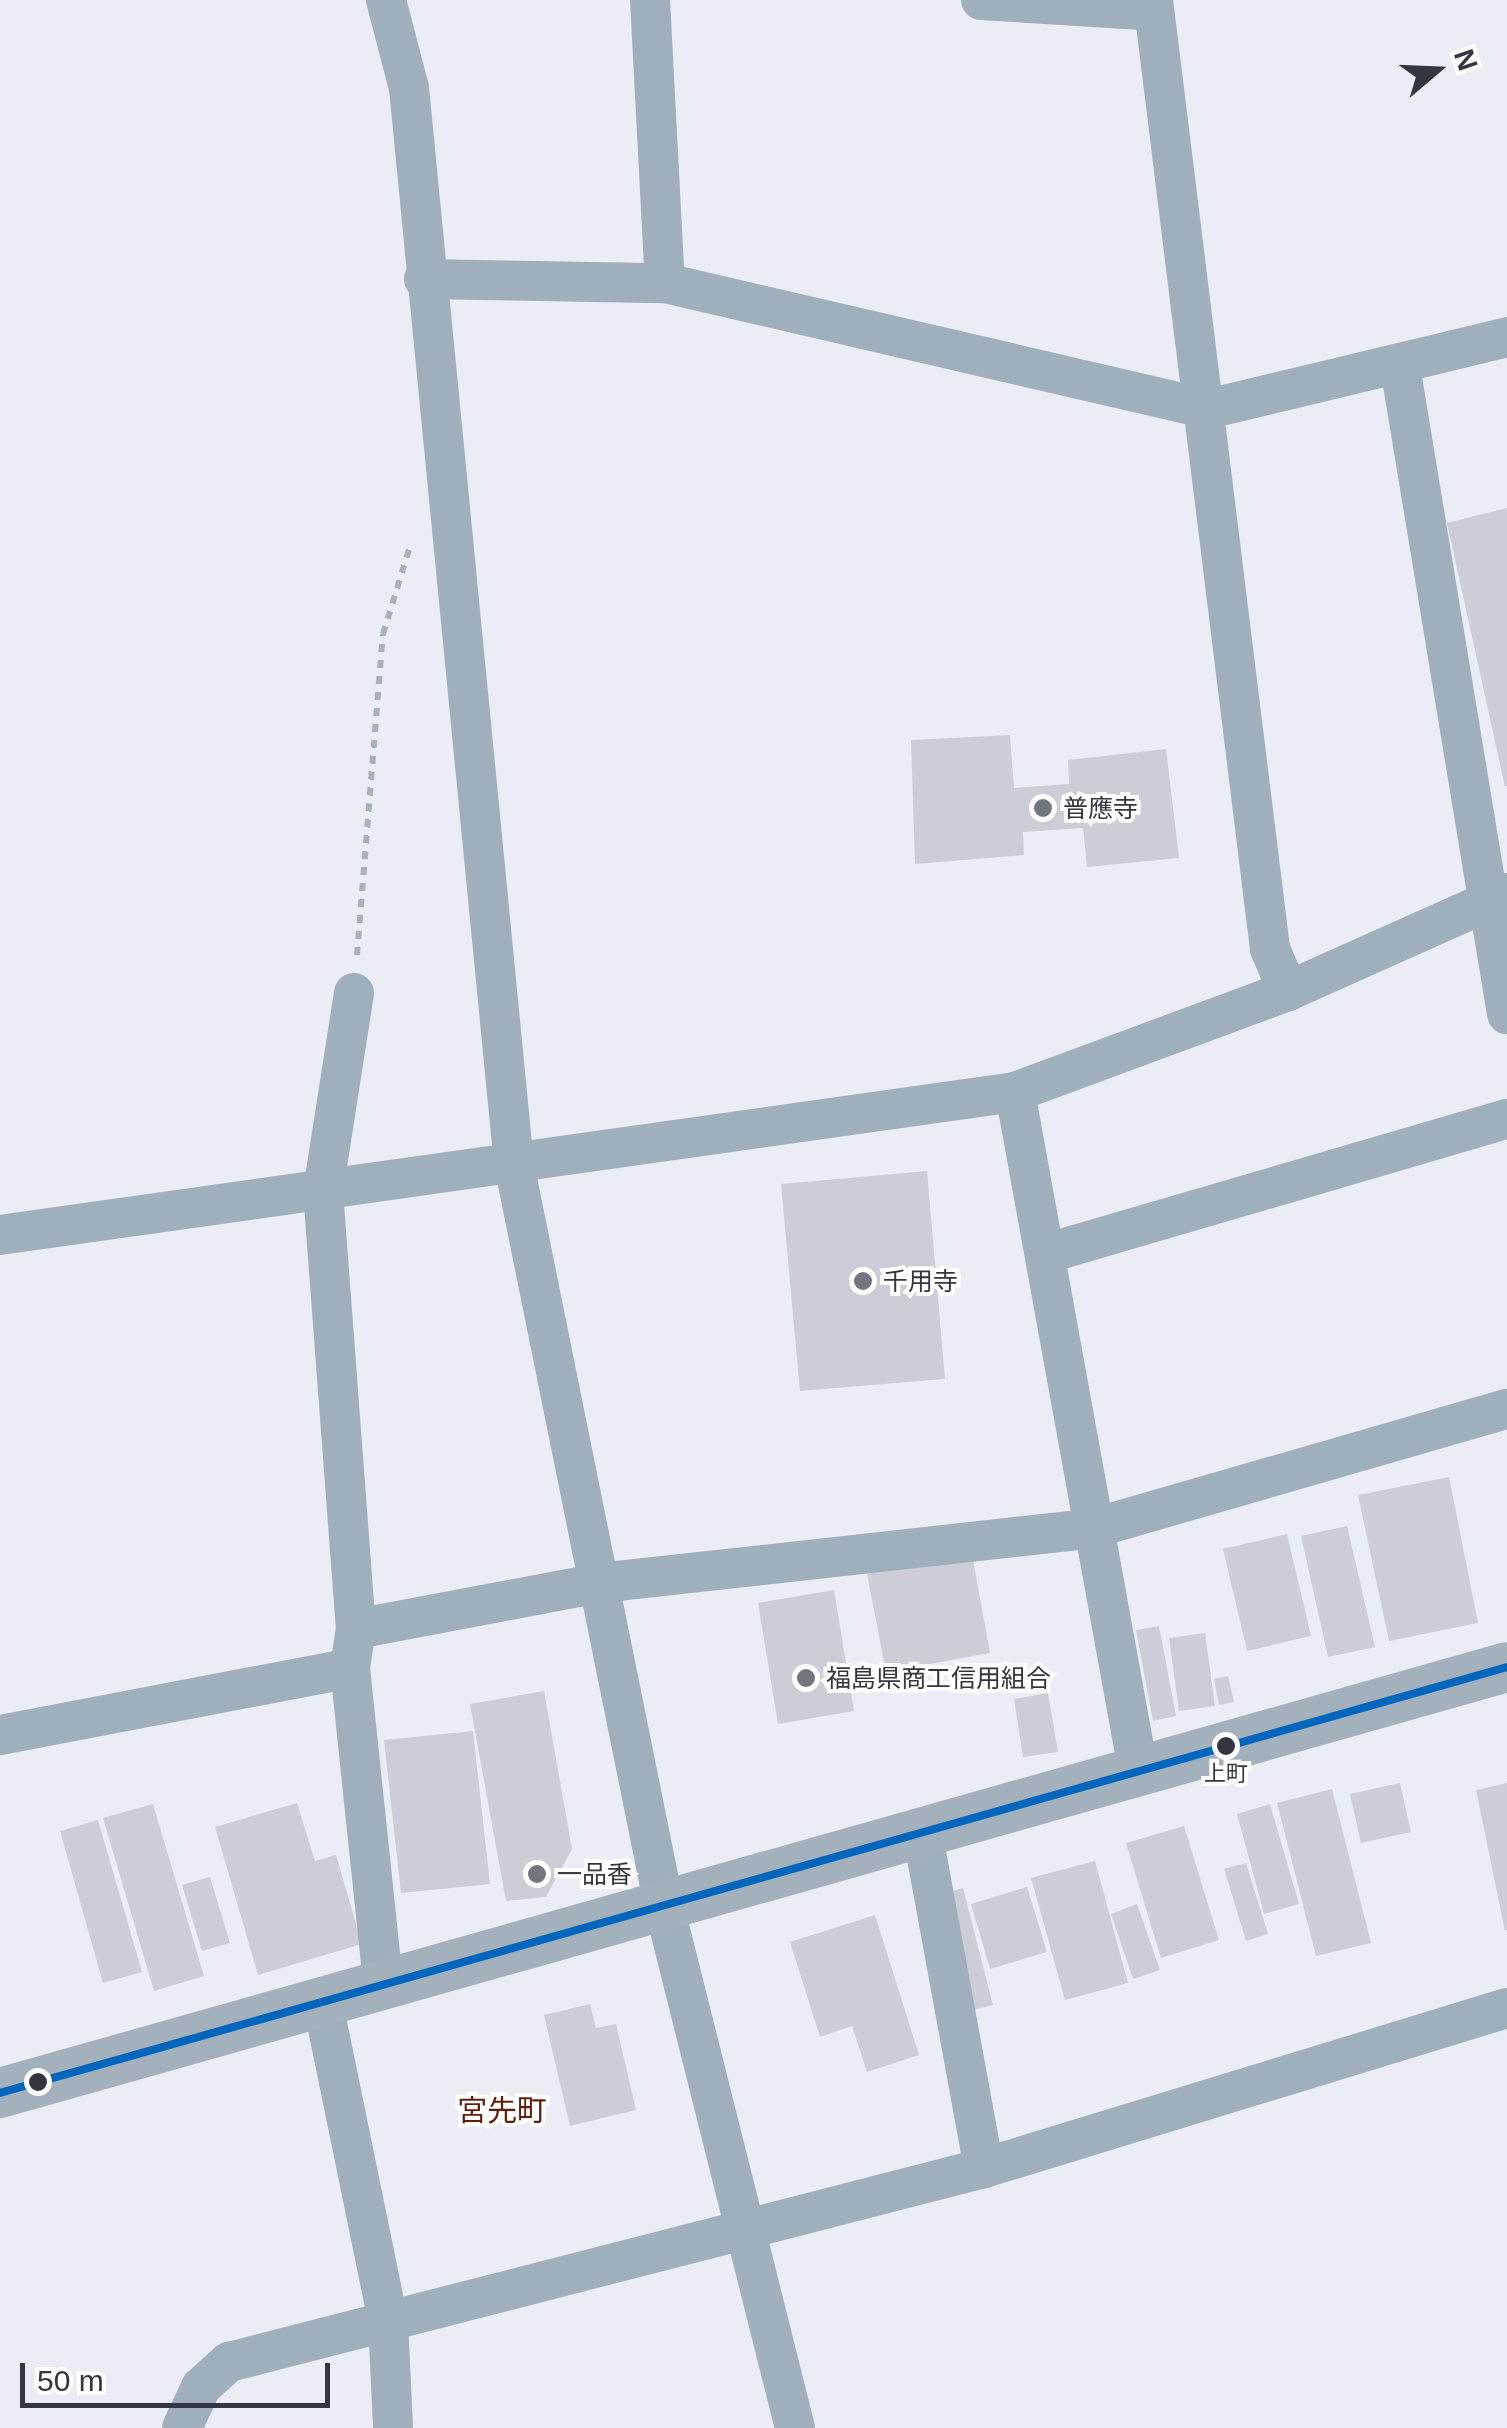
<!DOCTYPE html>
<meta charset="utf-8">
<style>
body{margin:0}
#map{position:relative;width:1507px;height:2428px;overflow:hidden;background:#eaedf6;font-family:Arial,"Noto Sans JP",sans-serif}
div>[style]{position:absolute}
[style*='--x']{left:calc(var(--x)*1px);top:calc(var(--y)*1px);width:calc(var(--w)*1px);rotate:calc(var(--a)*1deg)}
.building>*{inset:0;background:#cdcdd7}
.path>*{height:6px;margin-top:-3px;transform-origin:0;background:repeating-linear-gradient(90deg,#a8b1ba 0 8px,transparent 0 16px)}
.minor>*{height:40px;margin:-20px;padding:0 20px;transform-origin:20px;border-radius:20px;background:#a0afbc}
.major>*{height:50px;margin:-25px;padding:0 25px;transform-origin:25px;border-radius:25px;background:#a3b1bc}
.bus-1>*{height:8px;margin:-4px;padding:0 4px;transform-origin:4px;border-radius:4px;background:#0065bd}
.dots>*{width:28px;height:28px;translate:-50% -50%;box-sizing:border-box;border:5px solid #fff;border-radius:50%}
span{translate:-50% -50%;white-space:nowrap;text-align:center;line-height:1.15;-webkit-text-stroke:8px #fff;paint-order:stroke}
.bus-label{font-size:22px;color:#323640}
.poi-label{font-size:25px;color:#323640}
.left{translate:0 -50%;text-align:left}
.quarter-label{font-size:30px;color:#5f1e08}
.north{position:absolute;left:1387px;top:20px;width:100px;height:100px;-webkit-text-stroke:8px #fff;paint-order:stroke;rotate:71deg;font-size:28px;font-weight:700;line-height:40px;text-align:center;color:#323640}
.north::after{content:'';display:block;margin:auto;width:35px;height:45px;background:#323640;clip-path:polygon(50% 0,100% 100%,50% 72%,0 100%)}
.scale{position:absolute;left:20px;top:2363px;width:310px;height:45px;box-sizing:border-box;border:5px solid #323640;border-top:0;padding-left:12px;font-size:30px;line-height:35px;white-space:nowrap;color:#323640;-webkit-text-stroke:8px #fff;paint-order:stroke}
</style>
<div id="map">
<div class="building">
<i style="clip-path:polygon(1507px 508px,1507px 786px,1505px 787px,1447px 523px)"></i>
<i style="clip-path:polygon(1010px 735px,1014px 788px,1069px 784px,1068px 760px,1166px 749px,1179px 858px,1087px 867px,1083px 828px,1023px 832px,1024px 855px,915px 864px,911px 740px)"></i>
<i style="clip-path:polygon(927px 1171px,945px 1379px,800px 1391px,781px 1184px)"></i>
<i style="clip-path:polygon(1449px 1477px,1478px 1623px,1389px 1641px,1358px 1495px)"></i>
<i style="clip-path:polygon(1347px 1526px,1375px 1647px,1328px 1657px,1301px 1536px)"></i>
<i style="clip-path:polygon(1287px 1534px,1311px 1636px,1247px 1651px,1223px 1549px)"></i>
<i style="clip-path:polygon(972px 1554px,990px 1653px,886px 1672px,867px 1574px)"></i>
<i style="clip-path:polygon(834px 1590px,854px 1711px,778px 1724px,758px 1603px)"></i>
<i style="clip-path:polygon(1159px 1626px,1176px 1716px,1153px 1721px,1136px 1630px)"></i>
<i style="clip-path:polygon(1205px 1633px,1215px 1706px,1179px 1711px,1169px 1638px)"></i>
<i style="clip-path:polygon(1228px 1676px,1234px 1702px,1219px 1705px,1214px 1679px)"></i>
<i style="clip-path:polygon(544px 1691px,572px 1849px,546px 1897px,506px 1901px,470px 1704px)"></i>
<i style="clip-path:polygon(1048px 1693px,1058px 1752px,1023px 1757px,1014px 1699px)"></i>
<i style="clip-path:polygon(473px 1731px,490px 1884px,401px 1893px,384px 1740px)"></i>
<i style="clip-path:polygon(1400px 1783px,1411px 1832px,1361px 1843px,1350px 1794px)"></i>
<i style="clip-path:polygon(1507px 1783px,1507px 1930px,1505px 1931px,1476px 1790px)"></i>
<i style="clip-path:polygon(1332px 1789px,1371px 1943px,1316px 1956px,1277px 1803px)"></i>
<i style="clip-path:polygon(297px 1803px,315px 1861px,336px 1855px,362px 1944px,258px 1975px,215px 1827px)"></i>
<i style="clip-path:polygon(153px 1804px,204px 1976px,154px 1991px,103px 1818px)"></i>
<i style="clip-path:polygon(1270px 1804px,1299px 1904px,1264px 1914px,1237px 1814px)"></i>
<i style="clip-path:polygon(98px 1820px,142px 1972px,103px 1983px,60px 1831px)"></i>
<i style="clip-path:polygon(1184px 1826px,1219px 1940px,1161px 1958px,1126px 1843px)"></i>
<i style="clip-path:polygon(1095px 1861px,1128px 1983px,1065px 2000px,1031px 1878px)"></i>
<i style="clip-path:polygon(1246px 1863px,1268px 1934px,1246px 1941px,1224px 1869px)"></i>
<i style="clip-path:polygon(210px 1877px,230px 1943px,202px 1951px,182px 1885px)"></i>
<i style="clip-path:polygon(1027px 1887px,1047px 1952px,990px 1969px,971px 1904px)"></i>
<i style="clip-path:polygon(963px 1888px,993px 2005px,966px 2012px,935px 1896px)"></i>
<i style="clip-path:polygon(1137px 1904px,1160px 1970px,1133px 1979px,1111px 1914px)"></i>
<i style="clip-path:polygon(875px 1915px,919px 2055px,867px 2072px,852px 2026px,820px 2037px,790px 1942px)"></i>
<i style="clip-path:polygon(590px 2004px,596px 2028px,616px 2024px,636px 2110px,570px 2126px,544px 2015px)"></i>
</div>
<div class="path">
<i style="--x:357;--y:955;--w:322;--a:-85.4"></i>
<i style="--x:383;--y:634;--w:95;--a:-72.9"></i>
</div>
<div class="minor">
<i style="--x:386;--y:0;--w:91;--a:75.4"></i>
<i style="--x:409;--y:88;--w:1081;--a:84.43"></i>
<i style="--x:514;--y:1164;--w:761;--a:78.56"></i>
<i style="--x:665;--y:1910;--w:534;--a:75.91"></i>
<i style="--x:650;--y:0;--w:283;--a:87"></i>
<i style="--x:981;--y:0;--w:173;--a:3.6"></i>
<i style="--x:1153;--y:0;--w:956;--a:82.97"></i>
<i style="--x:1270;--y:949;--w:46;--a:66.8"></i>
<i style="--x:424;--y:279;--w:241;--a:1"></i>
<i style="--x:665;--y:283;--w:557;--a:13.06"></i>
<i style="--x:1208;--y:409;--w:308;--a:-13.5"></i>
<i style="--x:1400;--y:366;--w:657;--a:80.62"></i>
<i style="--x:354;--y:993;--w:200;--a:98.9"></i>
<i style="--x:323;--y:1191;--w:439;--a:85.7"></i>
<i style="--x:356;--y:1629;--w:39;--a:99"></i>
<i style="--x:350;--y:1668;--w:317;--a:84"></i>
<i style="--x:1015;--y:1092;--w:694;--a:79.71"></i>
<i style="--x:0;--y:1235;--w:1025;--a:-8.02"></i>
<i style="--x:1015;--y:1092;--w:291;--a:-20.3"></i>
<i style="--x:1288;--y:991;--w:240;--a:-24.1"></i>
<i style="--x:1048;--y:1253;--w:478;--a:-16.3"></i>
<i style="--x:356;--y:1629;--w:247;--a:-10.7"></i>
<i style="--x:599;--y:1583;--w:498;--a:-6.3"></i>
<i style="--x:1094;--y:1528;--w:430;--a:-16.1"></i>
<i style="--x:0;--y:1735;--w:356;--a:-10.8"></i>
<i style="--x:923;--y:1836;--w:338;--a:79.6"></i>
<i style="--x:322;--y:1999;--w:329;--a:78.4"></i>
<i style="--x:388;--y:2321;--w:107;--a:87.3"></i>
<i style="--x:182;--y:2428;--w:45;--a:-65.1"></i>
<i style="--x:201;--y:2387;--w:38;--a:-42"></i>
<i style="--x:229;--y:2362;--w:780;--a:-14.41"></i>
<i style="--x:984;--y:2168;--w:547;--a:-17.01"></i>
</div>
<div class="major">
<i style="--x:0;--y:2093;--w:1566;--a:-15.78"></i>
</div>
<div class="bus-1">
<i style="--x:0;--y:2093;--w:1566;--a:-15.78"></i>
</div>
<div class="dots">
<i style="left:1043px;top:808px;background:#727680"></i>
<i style="left:863px;top:1281px;background:#727680"></i>
<i style="left:806px;top:1678px;background:#727680"></i>
<i style="left:1226px;top:1746px;background:#323640"></i>
<i style="left:537px;top:1874px;background:#727680"></i>
<i style="left:38px;top:2082px;background:#323640"></i>
</div>
<div class="bus-label">
<span style="left:1226px;top:1774px">上町</span>
</div>
<div class="poi-label">
<span class="left" style="left:1063px;top:808px">普應寺</span>
<span class="left" style="left:883px;top:1281px">千用寺</span>
<span class="left" style="left:826px;top:1678px">福島県商工信用組合</span>
<span class="left" style="left:557px;top:1874px">一品香</span>
</div>
<div class="quarter-label">
<span style="left:502px;top:2111px">宮先町</span>
</div>
<div class="north">N</div>
<div class="scale">50 m</div>
</div>
